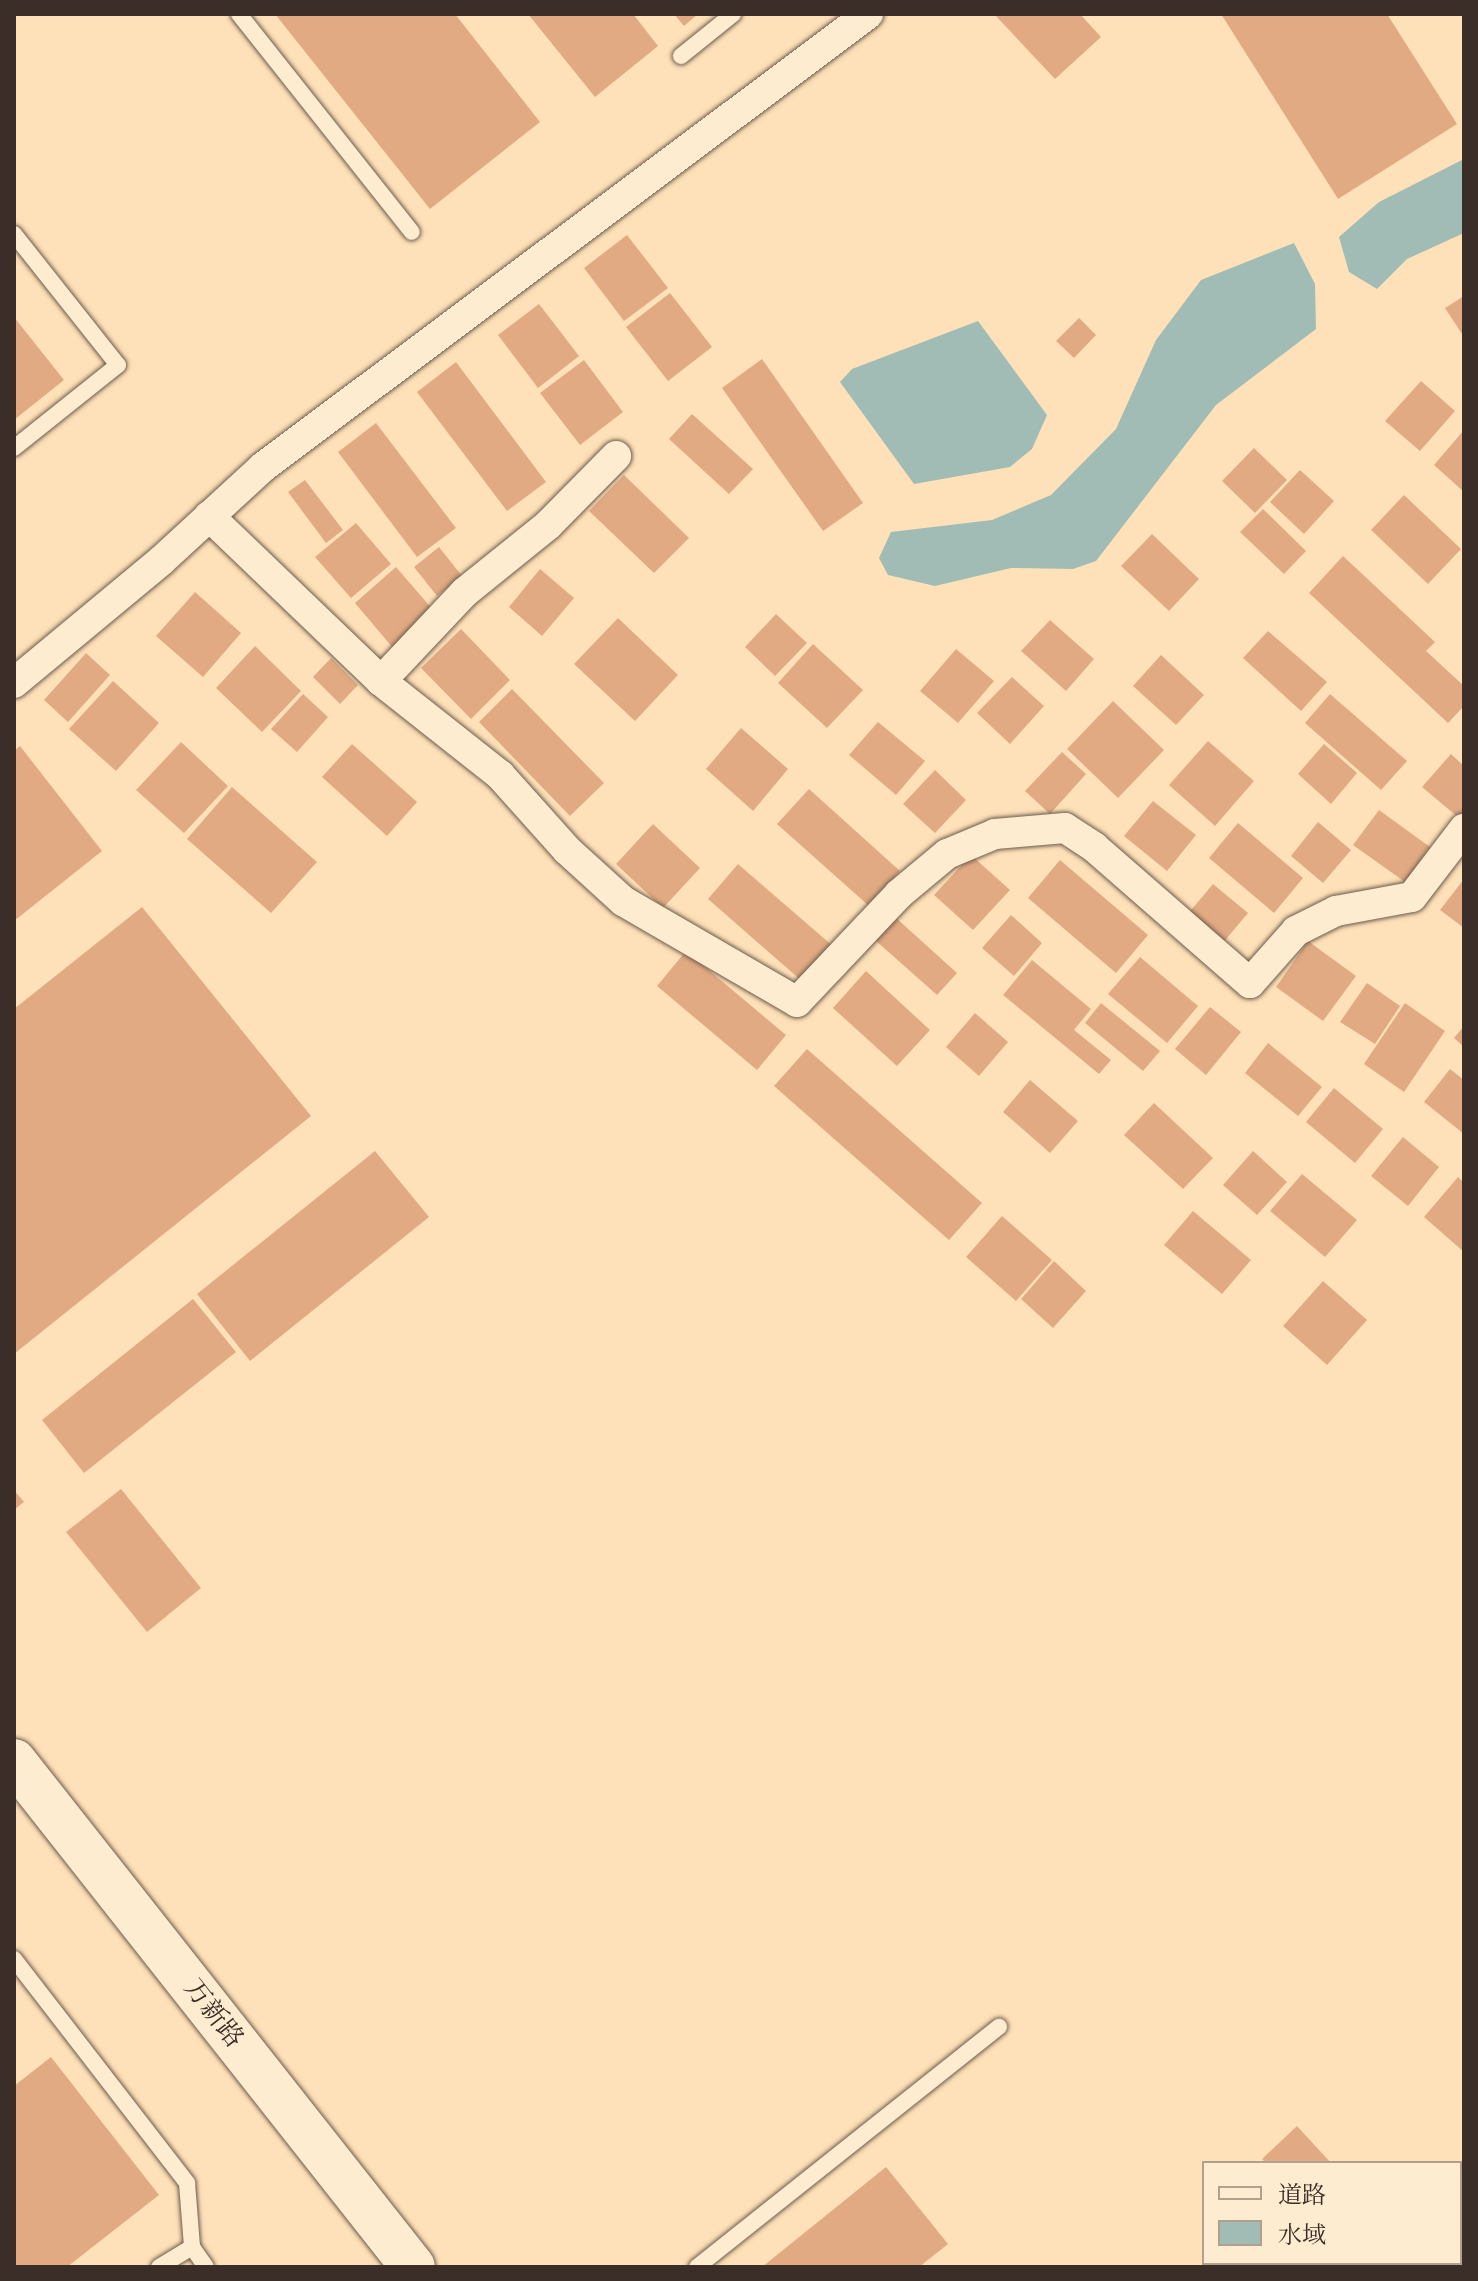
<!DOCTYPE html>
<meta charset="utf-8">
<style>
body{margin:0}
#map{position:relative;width:1478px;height:2281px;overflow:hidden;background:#fee1b8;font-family:"IM FELL Double Pica","Noto Serif SC",serif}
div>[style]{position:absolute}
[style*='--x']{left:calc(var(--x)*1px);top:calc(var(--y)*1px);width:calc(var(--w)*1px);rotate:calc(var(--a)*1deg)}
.water>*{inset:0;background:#a1bcb5}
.building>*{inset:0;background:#e1aa83}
.roads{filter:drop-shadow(0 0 2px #6c5b4c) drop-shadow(0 0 2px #6c5b4c)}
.lane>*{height:16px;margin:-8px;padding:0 8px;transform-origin:8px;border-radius:8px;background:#feecd1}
.street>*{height:30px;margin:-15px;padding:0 15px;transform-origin:15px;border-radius:15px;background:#feecd1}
.secondary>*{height:44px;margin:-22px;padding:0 22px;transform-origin:22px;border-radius:22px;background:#feecd1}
span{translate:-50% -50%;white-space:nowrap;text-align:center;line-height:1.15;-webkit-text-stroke:8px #feecd1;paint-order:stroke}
.street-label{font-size:26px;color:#3b2e28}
.frame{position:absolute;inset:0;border:16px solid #3b2e28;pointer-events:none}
.legend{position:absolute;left:1202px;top:2161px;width:260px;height:104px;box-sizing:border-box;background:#feecd1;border:2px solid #b0a08d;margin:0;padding:10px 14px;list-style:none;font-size:24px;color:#3b2e28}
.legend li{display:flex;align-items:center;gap:16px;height:40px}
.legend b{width:40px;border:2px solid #b0a08d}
</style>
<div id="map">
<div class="water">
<i style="clip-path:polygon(1464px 159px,1464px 233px,1407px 259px,1377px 289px,1349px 272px,1339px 237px,1379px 202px)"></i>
<i style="clip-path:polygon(1294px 243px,1315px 284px,1316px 329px,1216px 405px,1096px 561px,1073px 569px,1011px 568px,935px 586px,888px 575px,879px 558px,891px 532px,992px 520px,1051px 495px,1116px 429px,1156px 340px,1201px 280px)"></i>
<i style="clip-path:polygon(978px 321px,1047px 415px,1032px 449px,1010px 467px,914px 484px,840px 382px,852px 369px)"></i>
</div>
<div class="building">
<i style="clip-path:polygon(275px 14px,455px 14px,540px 122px,430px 209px)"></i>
<i style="clip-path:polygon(528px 14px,633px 14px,658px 46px,595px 97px)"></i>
<i style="clip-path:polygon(674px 14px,698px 14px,684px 26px)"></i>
<i style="clip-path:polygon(994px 14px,1080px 14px,1101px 37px,1055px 79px)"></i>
<i style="clip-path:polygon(1221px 14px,1387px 14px,1457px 124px,1338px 199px)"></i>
<i style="clip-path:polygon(627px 235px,668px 288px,624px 321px,584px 268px)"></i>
<i style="clip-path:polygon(670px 293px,712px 347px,668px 381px,626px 327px)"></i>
<i style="clip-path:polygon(1464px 296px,1464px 337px,1445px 308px)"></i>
<i style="clip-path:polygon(539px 304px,579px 356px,538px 388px,498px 335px)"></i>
<i style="clip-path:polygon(14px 317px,64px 380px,14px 420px)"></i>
<i style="clip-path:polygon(1079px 318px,1096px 335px,1074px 358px,1056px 341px)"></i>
<i style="clip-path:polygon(762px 359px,863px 503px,823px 531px,722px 388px)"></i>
<i style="clip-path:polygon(584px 360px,623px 412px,580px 445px,540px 393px)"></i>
<i style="clip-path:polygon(456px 362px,546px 482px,507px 511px,417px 392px)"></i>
<i style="clip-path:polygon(1421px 381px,1455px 411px,1420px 451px,1385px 421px)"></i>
<i style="clip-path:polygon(692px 414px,753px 469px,729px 494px,669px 439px)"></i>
<i style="clip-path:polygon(376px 423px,456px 528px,417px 557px,338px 452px)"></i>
<i style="clip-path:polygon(1464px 430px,1464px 492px,1434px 465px)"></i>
<i style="clip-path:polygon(1254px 448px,1287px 480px,1255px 513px,1222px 481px)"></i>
<i style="clip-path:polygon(1300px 470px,1334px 501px,1304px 534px,1270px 502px)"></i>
<i style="clip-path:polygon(624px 475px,689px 538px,654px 573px,589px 511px)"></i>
<i style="clip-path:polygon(305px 480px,343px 530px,326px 543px,288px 492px)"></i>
<i style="clip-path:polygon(1404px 495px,1461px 549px,1428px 584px,1371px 530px)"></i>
<i style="clip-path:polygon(1263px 509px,1306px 551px,1284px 574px,1240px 532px)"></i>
<i style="clip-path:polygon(356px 523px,391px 564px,351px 598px,315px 557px)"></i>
<i style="clip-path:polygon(1152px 534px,1199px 579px,1169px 611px,1121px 566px)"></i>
<i style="clip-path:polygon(439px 547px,462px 576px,437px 596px,414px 567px)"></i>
<i style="clip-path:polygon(1343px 556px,1435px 642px,1426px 651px,1464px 686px,1464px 706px,1448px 723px,1309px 593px)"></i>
<i style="clip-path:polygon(396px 567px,434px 611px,393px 648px,355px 603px)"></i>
<i style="clip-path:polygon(540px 569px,574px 598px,542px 636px,509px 607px)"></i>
<i style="clip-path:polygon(195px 592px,241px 633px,203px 677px,156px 636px)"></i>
<i style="clip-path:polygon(776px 614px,807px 643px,775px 676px,745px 647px)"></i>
<i style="clip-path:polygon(618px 618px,678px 675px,635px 721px,574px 664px)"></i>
<i style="clip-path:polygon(1050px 620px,1094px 659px,1066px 691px,1021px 651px)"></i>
<i style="clip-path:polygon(461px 629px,510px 680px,471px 719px,421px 668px)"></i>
<i style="clip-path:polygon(1268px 631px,1327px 682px,1301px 711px,1243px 658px)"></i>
<i style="clip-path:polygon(813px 644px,863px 690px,827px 728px,778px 683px)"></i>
<i style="clip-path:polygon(255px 646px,301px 691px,262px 732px,216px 688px)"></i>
<i style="clip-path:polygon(956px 649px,994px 681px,958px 723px,920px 691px)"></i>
<i style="clip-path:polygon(86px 653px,110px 675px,68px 722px,44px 700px)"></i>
<i style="clip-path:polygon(1161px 655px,1204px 695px,1176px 725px,1133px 686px)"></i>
<i style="clip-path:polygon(331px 658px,358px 685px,340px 704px,313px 677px)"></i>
<i style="clip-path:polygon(1012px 677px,1044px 706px,1010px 744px,977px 713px)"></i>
<i style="clip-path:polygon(113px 681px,159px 723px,116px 771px,69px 729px)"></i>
<i style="clip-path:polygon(512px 689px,604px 783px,570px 816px,479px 722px)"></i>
<i style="clip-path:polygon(303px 694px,328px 717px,297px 752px,271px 729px)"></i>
<i style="clip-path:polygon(1330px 694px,1407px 761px,1381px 790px,1305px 723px)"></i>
<i style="clip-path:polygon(1113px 701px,1164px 750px,1118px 798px,1067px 749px)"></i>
<i style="clip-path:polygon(878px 722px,925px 761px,896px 795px,849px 755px)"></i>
<i style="clip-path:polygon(741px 728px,788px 769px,753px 811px,706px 769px)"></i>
<i style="clip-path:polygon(1208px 741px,1254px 781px,1215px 826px,1169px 785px)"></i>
<i style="clip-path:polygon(181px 742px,228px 786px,184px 833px,136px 790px)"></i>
<i style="clip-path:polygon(352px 744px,417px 802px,387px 836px,322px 777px)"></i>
<i style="clip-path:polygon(1324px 744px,1357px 773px,1331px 804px,1298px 774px)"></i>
<i style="clip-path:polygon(20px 746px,102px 851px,14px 921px,14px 751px)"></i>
<i style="clip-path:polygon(1062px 752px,1086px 774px,1050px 814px,1025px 791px)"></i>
<i style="clip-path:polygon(1451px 754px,1464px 766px,1464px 812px,1459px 818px,1422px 787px)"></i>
<i style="clip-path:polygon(935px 770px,966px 800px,935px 833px,903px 804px)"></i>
<i style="clip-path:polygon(232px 787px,317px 862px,271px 913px,187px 839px)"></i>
<i style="clip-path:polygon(809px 789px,900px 871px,869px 906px,777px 824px)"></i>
<i style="clip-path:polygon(1153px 801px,1196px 835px,1167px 871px,1124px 836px)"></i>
<i style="clip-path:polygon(1379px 810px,1430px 847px,1405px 882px,1353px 845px)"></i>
<i style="clip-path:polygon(1318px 822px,1351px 850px,1323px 883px,1291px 856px)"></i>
<i style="clip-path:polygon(1238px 823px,1303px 878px,1274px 913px,1209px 858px)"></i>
<i style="clip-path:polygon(653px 824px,700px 868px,663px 908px,616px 864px)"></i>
<i style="clip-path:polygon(971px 855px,1010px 890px,973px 930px,934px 895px)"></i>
<i style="clip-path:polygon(1060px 860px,1148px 935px,1116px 973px,1028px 898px)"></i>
<i style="clip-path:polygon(738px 864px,834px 947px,803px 982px,708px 899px)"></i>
<i style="clip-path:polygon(1464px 879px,1464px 928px,1440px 910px)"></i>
<i style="clip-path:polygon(1213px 884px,1248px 913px,1222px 944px,1187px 915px)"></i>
<i style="clip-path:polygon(142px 907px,311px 1116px,14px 1354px,14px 1009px)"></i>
<i style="clip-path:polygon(1011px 915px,1042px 943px,1014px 976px,982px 948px)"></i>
<i style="clip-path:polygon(895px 917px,957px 973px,937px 995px,875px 940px)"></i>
<i style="clip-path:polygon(1308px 941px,1356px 976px,1323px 1021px,1276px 987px)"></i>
<i style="clip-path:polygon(686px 951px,786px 1035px,757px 1070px,657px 986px)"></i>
<i style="clip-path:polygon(1140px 957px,1198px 1006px,1167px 1043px,1108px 994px)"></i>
<i style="clip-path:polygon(1032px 960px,1091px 1009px,1074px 1030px,1111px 1060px,1099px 1074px,1003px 995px)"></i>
<i style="clip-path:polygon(866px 971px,930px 1030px,897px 1066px,833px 1008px)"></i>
<i style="clip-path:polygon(1367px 983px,1400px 1006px,1375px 1044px,1340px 1022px)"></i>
<i style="clip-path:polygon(1101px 1003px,1160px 1051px,1143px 1071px,1085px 1023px)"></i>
<i style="clip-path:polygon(1405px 1003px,1445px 1031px,1404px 1092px,1364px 1064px)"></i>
<i style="clip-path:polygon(1210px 1007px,1241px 1032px,1206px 1075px,1175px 1049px)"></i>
<i style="clip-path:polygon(975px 1013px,1008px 1042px,979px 1076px,946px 1047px)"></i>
<i style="clip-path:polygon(1464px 1026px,1464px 1047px,1454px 1038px)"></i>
<i style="clip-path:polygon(1268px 1043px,1322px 1087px,1298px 1116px,1245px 1073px)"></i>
<i style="clip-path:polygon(807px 1049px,982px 1203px,949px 1240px,774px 1086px)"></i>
<i style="clip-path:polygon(1450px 1069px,1464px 1080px,1464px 1134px,1424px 1102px)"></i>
<i style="clip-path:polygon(1030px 1080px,1078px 1121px,1050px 1153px,1003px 1112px)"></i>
<i style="clip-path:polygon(1334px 1088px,1383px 1129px,1355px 1163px,1306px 1122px)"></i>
<i style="clip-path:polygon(1154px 1103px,1213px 1158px,1183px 1189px,1124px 1135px)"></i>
<i style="clip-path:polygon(1403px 1137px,1439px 1167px,1408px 1206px,1371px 1176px)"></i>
<i style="clip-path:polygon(375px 1151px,429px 1217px,250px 1361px,197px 1294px)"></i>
<i style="clip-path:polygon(1253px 1151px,1287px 1182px,1257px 1215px,1223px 1185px)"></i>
<i style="clip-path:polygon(1302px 1174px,1357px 1220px,1325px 1257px,1270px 1211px)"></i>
<i style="clip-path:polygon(1458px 1177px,1464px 1183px,1464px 1252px,1424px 1217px)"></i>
<i style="clip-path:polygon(1193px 1211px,1251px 1260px,1222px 1294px,1164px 1245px)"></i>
<i style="clip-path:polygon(1002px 1216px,1052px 1260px,1016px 1301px,966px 1257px)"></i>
<i style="clip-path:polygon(1054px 1261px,1086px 1291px,1053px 1328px,1021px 1299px)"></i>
<i style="clip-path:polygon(1323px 1281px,1367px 1320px,1327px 1365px,1283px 1326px)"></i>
<i style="clip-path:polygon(193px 1299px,236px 1352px,84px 1473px,42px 1420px)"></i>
<i style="clip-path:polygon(121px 1489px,201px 1588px,147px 1632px,66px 1532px)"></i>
<i style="clip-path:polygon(14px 1490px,24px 1502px,14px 1510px)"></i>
<i style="clip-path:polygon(51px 2057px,159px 2195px,67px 2267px,14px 2267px,14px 2086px)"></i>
<i style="clip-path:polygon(1297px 2126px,1331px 2163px,1266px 2163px,1262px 2159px)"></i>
<i style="clip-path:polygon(886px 2167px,948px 2244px,919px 2267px,762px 2267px)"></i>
<i style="clip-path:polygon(1460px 2182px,1464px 2192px,1464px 2267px,1445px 2267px,1443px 2263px,1460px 2263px)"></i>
<i style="clip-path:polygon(1349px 2263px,1399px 2263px,1390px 2267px,1351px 2267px)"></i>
</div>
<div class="roads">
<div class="lane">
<i style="--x:239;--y:14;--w:278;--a:51.6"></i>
<i style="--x:681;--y:56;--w:67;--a:-38.9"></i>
<i style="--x:14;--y:234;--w:167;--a:51.6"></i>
<i style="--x:118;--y:365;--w:133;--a:141.4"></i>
<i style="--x:14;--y:1959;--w:283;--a:52.3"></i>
<i style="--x:187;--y:2183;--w:64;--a:85.5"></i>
<i style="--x:192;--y:2247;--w:24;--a:55"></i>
<i style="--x:159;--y:2267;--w:39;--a:-31"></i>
<i style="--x:697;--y:2267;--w:386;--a:-38.5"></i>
</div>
<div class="street">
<i style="--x:209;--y:516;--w:238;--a:43.8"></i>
<i style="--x:381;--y:681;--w:152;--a:38.3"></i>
<i style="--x:500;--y:775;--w:101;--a:48.2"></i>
<i style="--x:567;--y:850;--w:76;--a:42.3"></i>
<i style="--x:623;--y:901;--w:201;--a:30.1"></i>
<i style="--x:797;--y:1002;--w:149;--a:-46.6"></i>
<i style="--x:899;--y:894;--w:62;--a:-39.8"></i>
<i style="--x:947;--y:854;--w:52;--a:-22.6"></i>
<i style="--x:995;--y:834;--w:70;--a:-4.9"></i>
<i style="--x:1065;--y:828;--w:35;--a:33"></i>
<i style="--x:1094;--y:847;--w:207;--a:41.1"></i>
<i style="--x:1250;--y:983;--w:69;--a:-48.5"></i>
<i style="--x:1296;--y:931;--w:45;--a:-26.6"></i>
<i style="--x:1336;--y:911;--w:77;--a:-10.4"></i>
<i style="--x:1412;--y:897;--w:86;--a:-52.6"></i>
<i style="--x:381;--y:681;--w:122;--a:-46.7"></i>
<i style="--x:465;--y:592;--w:107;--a:-38.9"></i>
<i style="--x:548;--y:525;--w:97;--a:-45.4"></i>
<i style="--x:14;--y:683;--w:192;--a:-39.7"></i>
<i style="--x:162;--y:560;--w:137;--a:-42.6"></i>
<i style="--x:263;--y:467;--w:756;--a:-36.82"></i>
</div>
<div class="secondary">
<i style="--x:14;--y:1761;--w:644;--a:51.74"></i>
</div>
</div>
<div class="street-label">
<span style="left:213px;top:2014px;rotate:52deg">万新路</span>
</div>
<div class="frame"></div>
<ul class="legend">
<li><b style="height:10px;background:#feecd1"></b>道路</li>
<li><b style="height:22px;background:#a1bcb5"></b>水域</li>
</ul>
</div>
